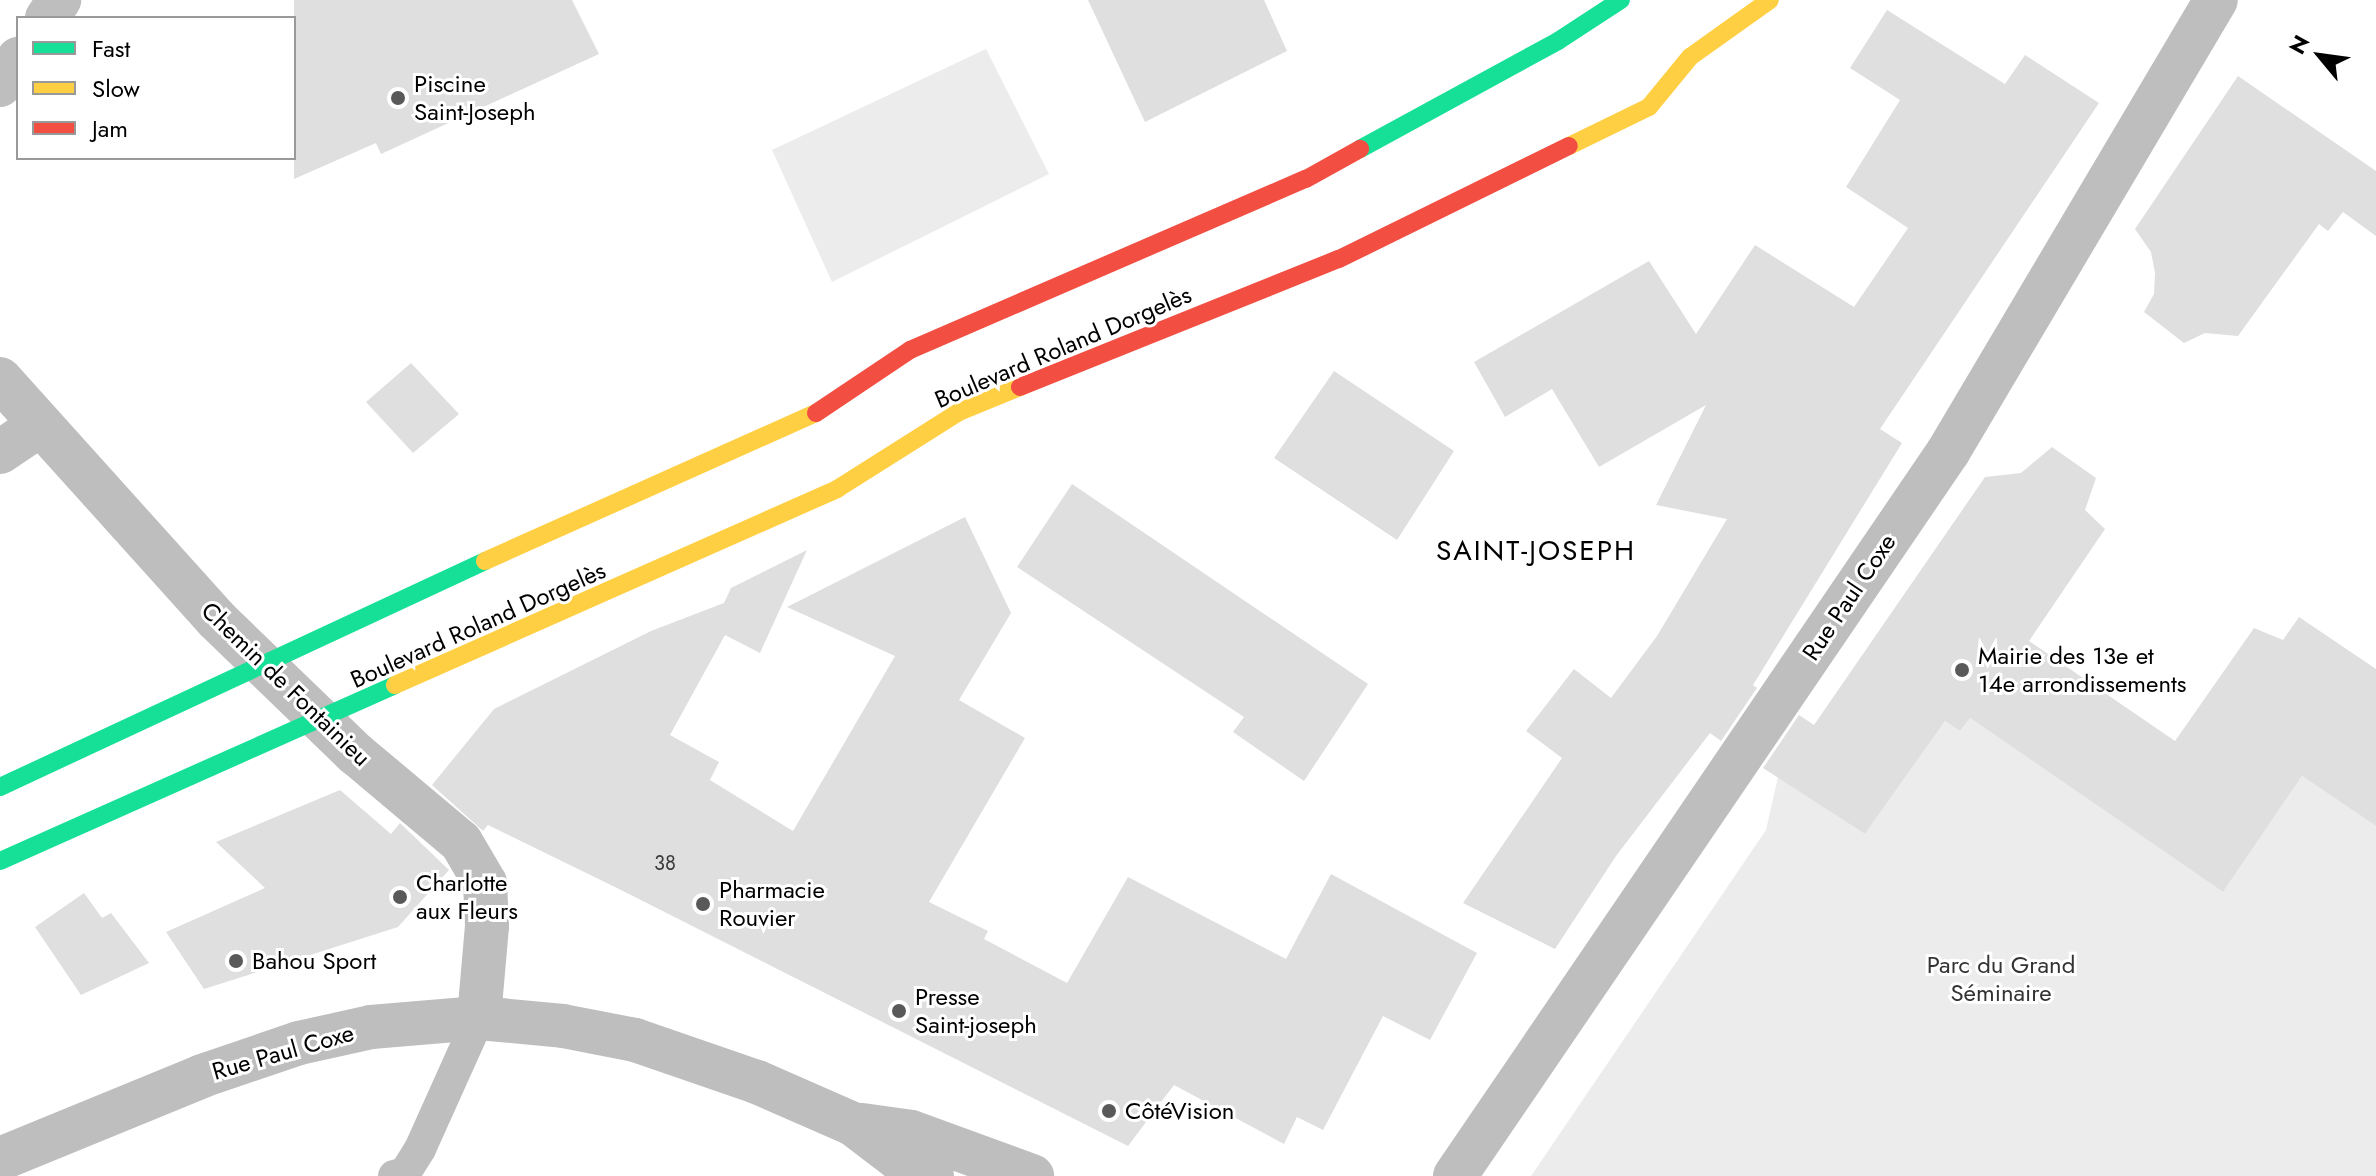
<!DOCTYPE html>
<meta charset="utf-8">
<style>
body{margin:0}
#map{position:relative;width:2376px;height:1176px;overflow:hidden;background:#fff;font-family:Jost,sans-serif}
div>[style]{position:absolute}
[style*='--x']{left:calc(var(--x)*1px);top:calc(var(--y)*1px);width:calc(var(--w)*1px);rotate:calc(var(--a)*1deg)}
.green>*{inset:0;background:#ececec}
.building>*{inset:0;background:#dfdfdf}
.lane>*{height:32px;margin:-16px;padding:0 16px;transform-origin:16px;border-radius:16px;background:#bebebe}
.street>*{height:44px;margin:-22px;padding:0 22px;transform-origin:22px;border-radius:22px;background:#bebebe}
.fast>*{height:18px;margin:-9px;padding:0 9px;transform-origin:9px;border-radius:9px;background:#16e098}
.slow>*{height:18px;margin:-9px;padding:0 9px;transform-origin:9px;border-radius:9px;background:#ffcf43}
.jam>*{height:18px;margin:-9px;padding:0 9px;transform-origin:9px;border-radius:9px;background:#f24e42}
.dots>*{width:22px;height:22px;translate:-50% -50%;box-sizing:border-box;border:4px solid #fff;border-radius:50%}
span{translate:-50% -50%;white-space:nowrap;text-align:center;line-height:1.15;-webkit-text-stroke:6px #fff;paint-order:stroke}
.number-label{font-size:20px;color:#383838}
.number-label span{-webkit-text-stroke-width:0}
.poi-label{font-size:24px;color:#000}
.left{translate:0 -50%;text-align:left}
.street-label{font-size:24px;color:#000}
.park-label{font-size:24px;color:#333}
.quarter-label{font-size:28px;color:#000;letter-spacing:2px}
.legend{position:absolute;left:16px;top:16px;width:280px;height:144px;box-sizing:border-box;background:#fff;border:2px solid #999;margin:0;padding:10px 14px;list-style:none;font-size:24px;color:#000}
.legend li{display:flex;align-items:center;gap:16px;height:40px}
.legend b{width:40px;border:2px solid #999}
.north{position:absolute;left:2280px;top:16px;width:80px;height:80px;-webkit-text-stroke:6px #fff;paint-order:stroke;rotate:299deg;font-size:22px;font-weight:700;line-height:32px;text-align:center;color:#000}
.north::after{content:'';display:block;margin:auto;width:28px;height:36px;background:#000;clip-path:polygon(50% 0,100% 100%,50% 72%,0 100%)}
</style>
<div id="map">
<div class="green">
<i style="clip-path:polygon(986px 49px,1049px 174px,832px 282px,772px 150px)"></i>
<i style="clip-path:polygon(1970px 718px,2223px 892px,2302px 776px,2376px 826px,2376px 1176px,1531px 1176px,1766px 830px,1778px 777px,1865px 834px,1945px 721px,1960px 731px)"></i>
</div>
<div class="building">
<i style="clip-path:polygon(294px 0,572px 0,599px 54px,381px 154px,376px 143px,294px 179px)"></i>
<i style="clip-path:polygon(1088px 0,1264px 0,1287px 51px,1145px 122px)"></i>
<i style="clip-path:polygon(1887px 10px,2005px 84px,2025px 55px,2099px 103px,1880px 429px,1902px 443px,1753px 685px,1757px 688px,1721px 741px,1710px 733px,1616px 856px,1555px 949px,1463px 903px,1562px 758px,1526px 731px,1574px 669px,1611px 698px,1657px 636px,1727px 519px,1656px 505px,1706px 405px,1599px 467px,1552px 389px,1505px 417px,1474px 362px,1649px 261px,1696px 334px,1755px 245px,1854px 307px,1908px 228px,1846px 187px,1900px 100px,1850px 68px)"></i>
<i style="clip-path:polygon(2238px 76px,2376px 171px,2376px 236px,2343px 212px,2328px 231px,2319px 224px,2238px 336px,2205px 333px,2184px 343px,2144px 312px,2154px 294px,2155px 273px,2151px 252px,2135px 229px)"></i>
<i style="clip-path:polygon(411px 363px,459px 414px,413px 453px,366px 402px)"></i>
<i style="clip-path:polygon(1334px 371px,1454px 451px,1397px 540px,1274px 458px)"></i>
<i style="clip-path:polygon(2052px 447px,2096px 478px,2085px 510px,2105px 529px,2029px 641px,2175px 741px,2254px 628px,2283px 640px,2299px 617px,2376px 669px,2376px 826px,2302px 776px,2223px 892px,1970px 718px,1960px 731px,1945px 721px,1865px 834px,1763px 768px,1799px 715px,1814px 725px,1985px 477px,2021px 473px)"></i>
<i style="clip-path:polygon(1072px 484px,1368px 684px,1304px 781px,1233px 732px,1244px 717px,1017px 567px)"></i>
<i style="clip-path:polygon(965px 517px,1011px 613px,959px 700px,1025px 738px,929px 902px,988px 931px,984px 939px,1067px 983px,1128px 877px,1286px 959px,1331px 874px,1477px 953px,1430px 1040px,1383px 1016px,1323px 1130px,1297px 1117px,1284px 1144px,1174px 1085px,1128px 1146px,619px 889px,488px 825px,483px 831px,432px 785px,494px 709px,651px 631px,724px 603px,731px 588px,807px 550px,760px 653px,725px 635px,670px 735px,719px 762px,710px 780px,793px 831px,895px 656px,787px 607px)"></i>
<i style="clip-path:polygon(340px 790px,391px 834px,400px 823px,449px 870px,398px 927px,204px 989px,166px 932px,265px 888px,216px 842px)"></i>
<i style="clip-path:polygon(84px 893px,102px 918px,111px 913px,149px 963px,81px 995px,35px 927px)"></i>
</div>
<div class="lane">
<i style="--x:394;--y:1176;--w:11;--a:-15"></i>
<i style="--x:405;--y:1173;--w:28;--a:-58"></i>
<i style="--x:420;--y:1149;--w:144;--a:-65.8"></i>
</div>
<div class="street">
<i style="--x:47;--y:18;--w:22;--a:-56"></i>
<i style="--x:0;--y:85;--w:32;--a:-55"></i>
<i style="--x:0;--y:379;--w:324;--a:48"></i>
<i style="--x:217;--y:620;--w:193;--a:44"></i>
<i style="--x:356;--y:754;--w:137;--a:40"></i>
<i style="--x:461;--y:842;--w:48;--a:59.7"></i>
<i style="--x:485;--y:883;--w:43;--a:87.3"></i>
<i style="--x:487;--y:926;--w:92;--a:95"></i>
<i style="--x:0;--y:452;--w:48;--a:-34"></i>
<i style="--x:862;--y:1125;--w:49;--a:8.1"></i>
<i style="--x:911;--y:1132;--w:129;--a:20"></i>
<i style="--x:0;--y:1159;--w:218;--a:-22.3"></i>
<i style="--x:202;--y:1076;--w:102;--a:-18.8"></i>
<i style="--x:299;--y:1043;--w:74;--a:-12.5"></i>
<i style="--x:371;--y:1027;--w:108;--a:-4.8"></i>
<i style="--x:479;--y:1018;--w:84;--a:5.4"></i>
<i style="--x:563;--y:1026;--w:73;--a:11"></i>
<i style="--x:635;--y:1040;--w:129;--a:19"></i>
<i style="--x:757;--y:1082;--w:105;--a:23.6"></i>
<i style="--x:853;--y:1124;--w:58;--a:37.3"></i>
<i style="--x:899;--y:1159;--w:37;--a:27"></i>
<i style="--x:1455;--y:1176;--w:876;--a:-55.75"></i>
<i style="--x:1948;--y:452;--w:525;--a:-59.34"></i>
</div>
<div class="fast">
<i style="--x:1360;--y:149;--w:226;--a:-28.6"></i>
<i style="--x:1558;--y:41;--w:75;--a:-33.1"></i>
<i style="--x:0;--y:787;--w:535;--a:-24.98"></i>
<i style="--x:0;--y:861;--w:432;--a:-24"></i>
</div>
<div class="slow">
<i style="--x:1569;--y:146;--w:89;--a:-26"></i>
<i style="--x:1649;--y:107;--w:65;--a:-50.6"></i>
<i style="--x:1690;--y:57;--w:98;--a:-35.5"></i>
<i style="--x:485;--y:561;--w:363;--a:-24.1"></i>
<i style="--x:395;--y:685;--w:484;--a:-23.9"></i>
<i style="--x:837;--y:489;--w:144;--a:-32.3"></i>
<i style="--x:959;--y:412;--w:66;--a:-22.3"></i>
</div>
<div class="jam">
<i style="--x:1020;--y:387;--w:344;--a:-21.9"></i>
<i style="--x:1339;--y:259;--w:256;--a:-26.2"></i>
<i style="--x:816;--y:413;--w:113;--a:-33.8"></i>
<i style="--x:910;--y:350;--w:431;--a:-23.4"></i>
<i style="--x:1306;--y:179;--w:62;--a:-29.1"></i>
</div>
<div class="dots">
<i style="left:398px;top:98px;background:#595959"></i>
<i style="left:1962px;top:670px;background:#595959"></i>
<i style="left:400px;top:897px;background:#595959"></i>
<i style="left:703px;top:904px;background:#595959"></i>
<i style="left:236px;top:961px;background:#595959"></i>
<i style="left:899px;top:1011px;background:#595959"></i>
<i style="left:1109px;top:1111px;background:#595959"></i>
</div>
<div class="number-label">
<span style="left:665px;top:863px">38</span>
</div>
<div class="poi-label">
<span class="left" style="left:414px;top:98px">Piscine<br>Saint-Joseph</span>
<span class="left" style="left:1978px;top:670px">Mairie des 13e et<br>14e arrondissements</span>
<span class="left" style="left:416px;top:897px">Charlotte<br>aux Fleurs</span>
<span class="left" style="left:719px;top:904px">Pharmacie<br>Rouvier</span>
<span class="left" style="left:252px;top:961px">Bahou Sport</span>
<span class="left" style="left:915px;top:1011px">Presse<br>Saint-joseph</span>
<span class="left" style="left:1125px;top:1111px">CôtéVision</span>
</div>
<div class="street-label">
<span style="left:1063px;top:347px;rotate:-23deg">Boulevard Roland Dorgelès</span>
<span style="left:1849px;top:597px;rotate:-56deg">Rue Paul Coxe</span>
<span style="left:478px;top:625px;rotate:-24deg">Boulevard Roland Dorgelès</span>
<span style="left:286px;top:684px;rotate:44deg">Chemin de Fontainieu</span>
<span style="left:283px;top:1052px;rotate:-16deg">Rue Paul Coxe</span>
</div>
<div class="park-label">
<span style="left:2001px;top:979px">Parc du Grand<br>Séminaire</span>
</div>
<div class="quarter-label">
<span style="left:1536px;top:551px">SAINT-JOSEPH</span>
</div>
<ul class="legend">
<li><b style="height:10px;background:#16e098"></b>Fast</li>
<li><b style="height:10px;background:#ffcf43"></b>Slow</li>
<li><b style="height:10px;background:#f24e42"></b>Jam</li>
</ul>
<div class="north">N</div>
</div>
